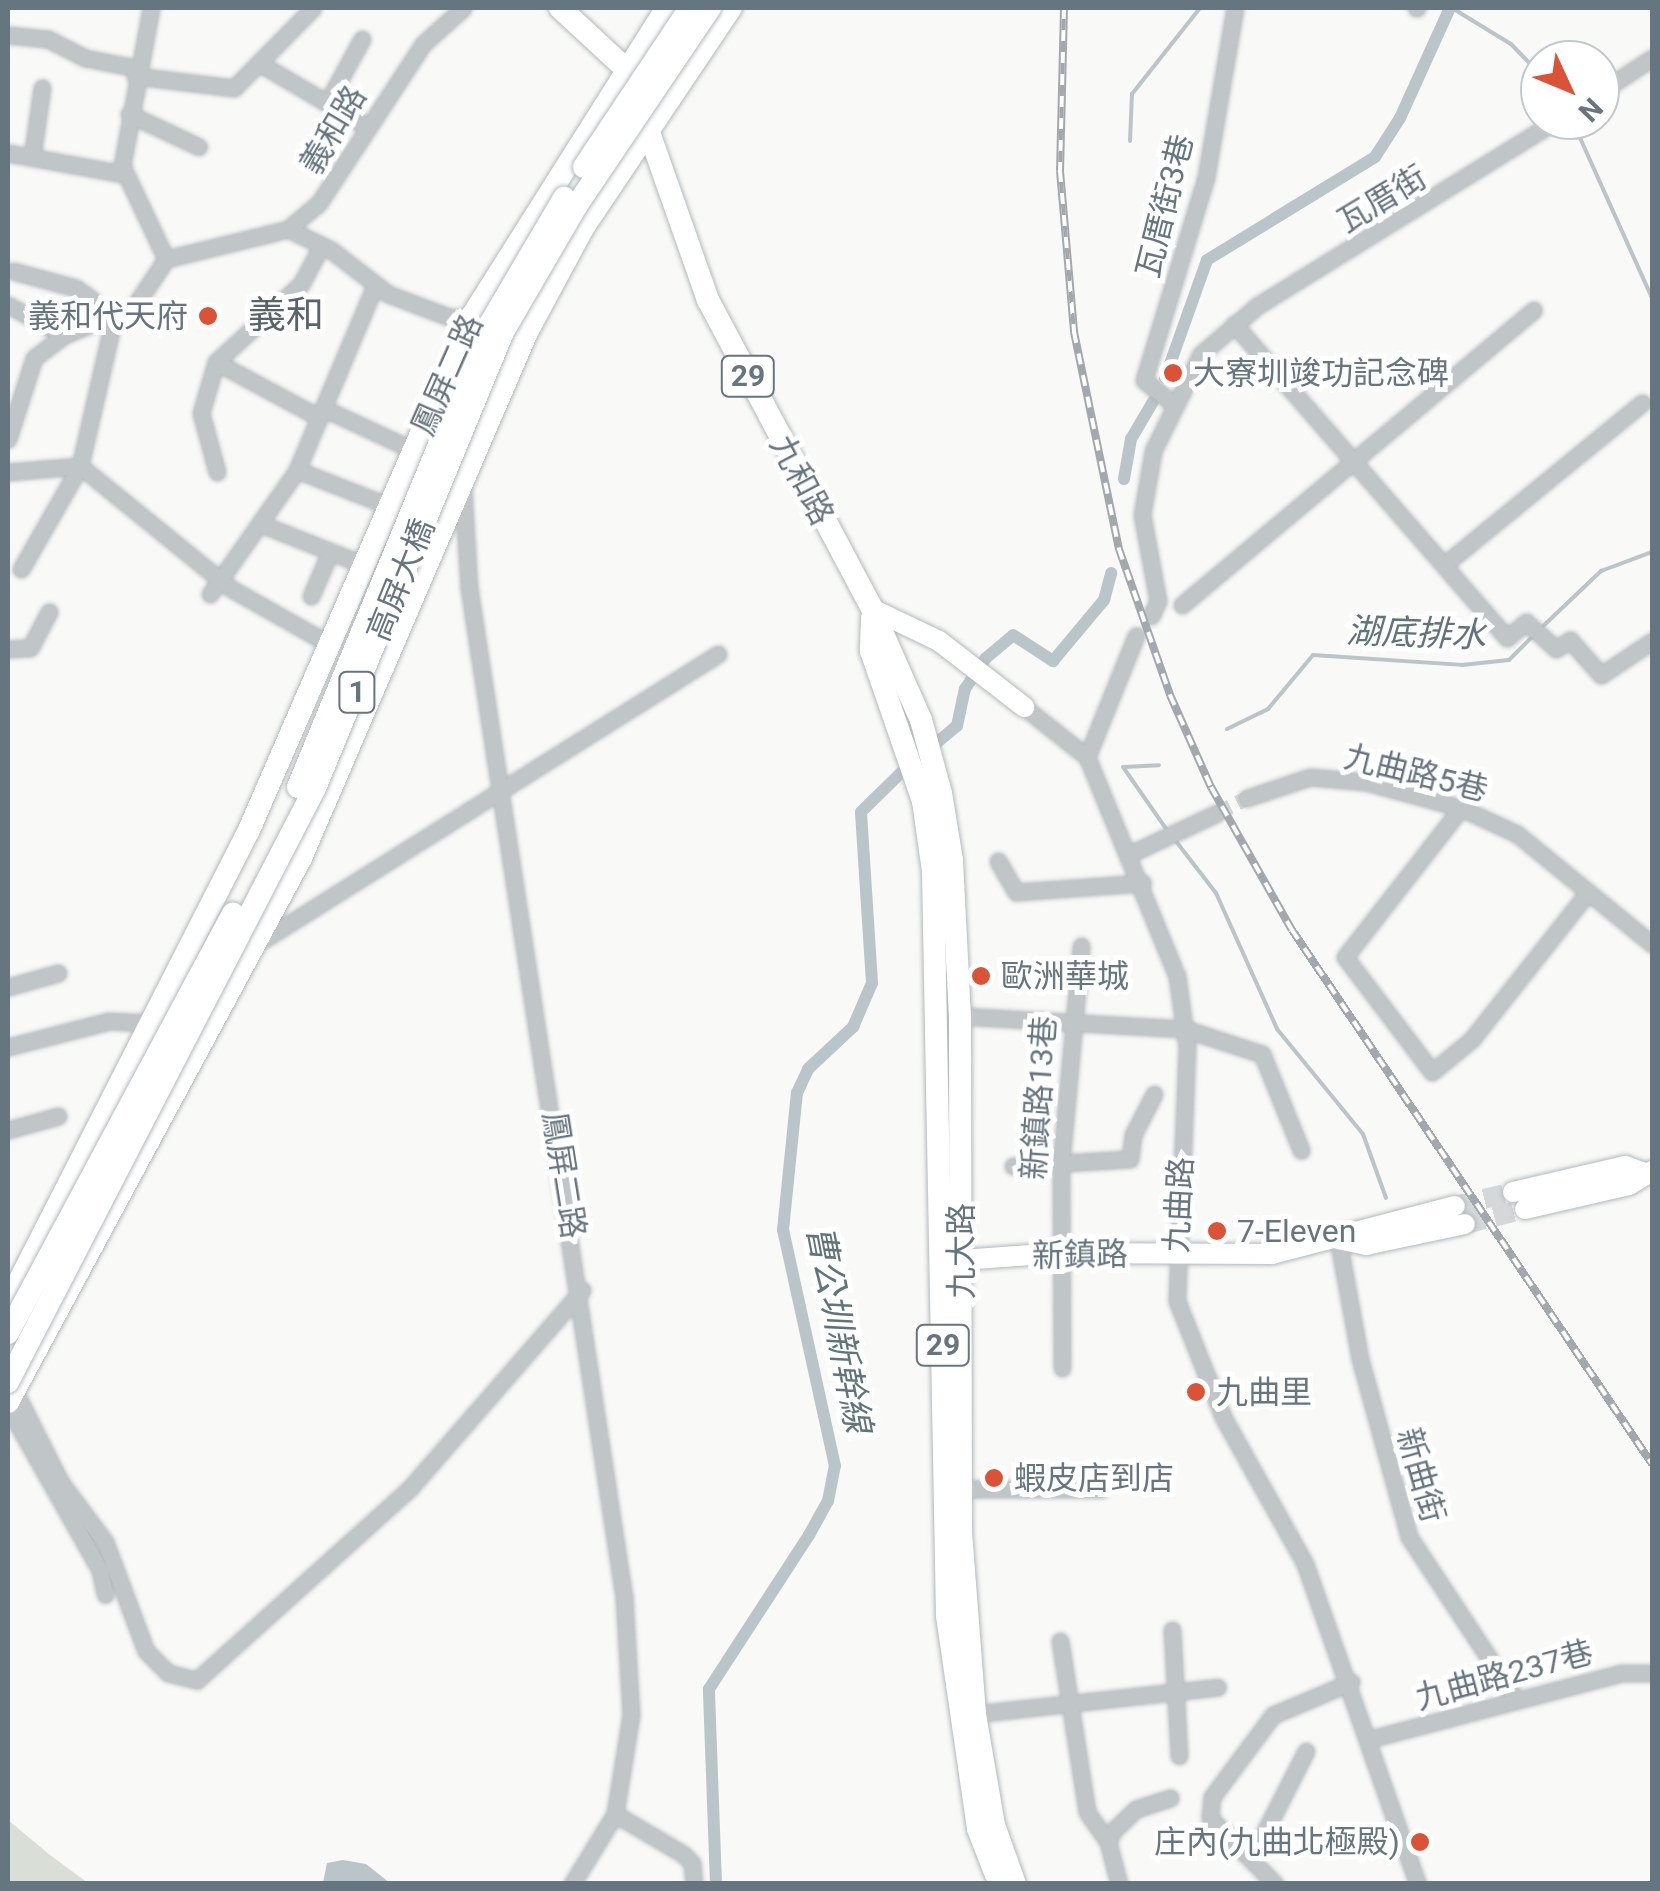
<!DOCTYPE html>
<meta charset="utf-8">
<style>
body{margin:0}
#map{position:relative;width:1660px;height:1891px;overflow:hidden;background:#f9f9f7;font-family:Roboto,"Noto Sans TC",sans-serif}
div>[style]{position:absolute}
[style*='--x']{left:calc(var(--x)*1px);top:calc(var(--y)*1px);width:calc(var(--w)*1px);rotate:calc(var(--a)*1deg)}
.green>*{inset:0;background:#d9ded6}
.water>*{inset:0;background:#b9c5c8}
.stream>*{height:4px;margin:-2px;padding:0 2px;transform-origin:2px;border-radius:2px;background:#b9c5c8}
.canal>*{height:12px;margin:-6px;padding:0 6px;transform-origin:6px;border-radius:6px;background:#b9c5c8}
.street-tunnel>*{height:15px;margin-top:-7.5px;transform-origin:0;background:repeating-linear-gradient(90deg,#d4d8d9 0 15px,transparent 0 23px)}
.secondary-tunnel>*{height:20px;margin-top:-10px;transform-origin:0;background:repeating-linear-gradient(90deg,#d4d8d9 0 20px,transparent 0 30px)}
.roads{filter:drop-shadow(0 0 2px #b3b9bd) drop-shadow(0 0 2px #b3b9bd)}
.street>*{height:15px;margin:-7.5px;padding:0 7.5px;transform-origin:7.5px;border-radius:7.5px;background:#c0c5c8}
.secondary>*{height:20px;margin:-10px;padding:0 10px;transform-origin:10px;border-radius:10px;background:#fff}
.primary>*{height:22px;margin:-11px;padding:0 11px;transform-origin:11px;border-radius:11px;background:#fff}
.rail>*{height:8px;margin-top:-4px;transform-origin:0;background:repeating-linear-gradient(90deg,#fff 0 11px,#a2a9ae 0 22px);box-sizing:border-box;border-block:2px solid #a2a9ae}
.bridges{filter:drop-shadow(0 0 2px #b4b9bd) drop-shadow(0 0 2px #b4b9bd)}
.primary-bridge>*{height:22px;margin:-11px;padding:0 11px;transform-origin:11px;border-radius:11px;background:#fff}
.dots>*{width:28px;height:28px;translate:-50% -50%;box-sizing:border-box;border:5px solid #fff;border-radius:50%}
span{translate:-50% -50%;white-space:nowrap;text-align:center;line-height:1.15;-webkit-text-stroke:10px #fff;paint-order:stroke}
.shield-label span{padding:2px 8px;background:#fff;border:2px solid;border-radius:8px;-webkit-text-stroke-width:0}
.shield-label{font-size:30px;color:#667680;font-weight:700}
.street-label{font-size:32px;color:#667680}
.poi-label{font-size:32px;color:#667680}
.right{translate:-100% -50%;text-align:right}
.left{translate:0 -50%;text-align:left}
.water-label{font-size:35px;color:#60757a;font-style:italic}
.quarter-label{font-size:38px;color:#57646b}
.frame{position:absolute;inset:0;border:10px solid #667680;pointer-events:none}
.north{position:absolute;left:1520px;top:40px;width:100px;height:100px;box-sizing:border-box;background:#fff;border:2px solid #c2c8cc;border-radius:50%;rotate:134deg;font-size:28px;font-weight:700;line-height:40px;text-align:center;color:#667680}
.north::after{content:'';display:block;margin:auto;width:35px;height:45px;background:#da5336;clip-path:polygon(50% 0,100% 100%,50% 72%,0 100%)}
</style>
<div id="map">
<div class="green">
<i style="clip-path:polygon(8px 1820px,50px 1855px,88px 1883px,8px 1883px)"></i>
</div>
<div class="water">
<i style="clip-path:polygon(343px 1860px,366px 1864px,390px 1883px,323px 1883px,327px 1863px)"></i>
</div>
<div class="stream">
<i style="--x:1452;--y:8;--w:69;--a:31.4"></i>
<i style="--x:1511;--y:44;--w:42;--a:46"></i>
<i style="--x:1572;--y:120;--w:195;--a:65.8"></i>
<i style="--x:1130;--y:141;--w:47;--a:-87.6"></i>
<i style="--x:1132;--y:94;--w:110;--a:-51.7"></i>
<i style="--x:1539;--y:630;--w:86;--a:-43.6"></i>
<i style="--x:1601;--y:571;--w:54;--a:-20.4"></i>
<i style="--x:1227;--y:729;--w:46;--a:-26"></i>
<i style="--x:1268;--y:709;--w:70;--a:-50.2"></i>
<i style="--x:1313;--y:655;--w:149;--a:3.8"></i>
<i style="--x:1462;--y:665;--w:47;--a:-6.1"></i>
<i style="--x:1509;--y:660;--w:33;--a:-45"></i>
<i style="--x:1123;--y:767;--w:80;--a:55.1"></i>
<i style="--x:1124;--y:767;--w:35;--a:-3"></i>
<i style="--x:1175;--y:840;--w:67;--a:52.3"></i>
<i style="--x:1216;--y:893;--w:149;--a:65.8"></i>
<i style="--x:1277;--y:1029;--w:136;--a:50.7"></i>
<i style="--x:1363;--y:1134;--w:68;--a:70.2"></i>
</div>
<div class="canal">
<i style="--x:1165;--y:378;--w:125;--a:-70.4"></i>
<i style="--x:1207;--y:260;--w:197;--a:-31.5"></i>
<i style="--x:1375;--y:157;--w:46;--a:-57.3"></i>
<i style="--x:1400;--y:118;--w:121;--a:-65.6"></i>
<i style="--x:1124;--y:479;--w:41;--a:-80.1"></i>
<i style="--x:1131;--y:439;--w:45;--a:-59.5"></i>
<i style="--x:928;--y:750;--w:38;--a:-40"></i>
<i style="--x:957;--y:726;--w:38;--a:-78"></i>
<i style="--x:965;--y:689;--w:37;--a:-56"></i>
<i style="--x:986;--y:658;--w:35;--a:-40"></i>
<i style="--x:1013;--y:635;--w:48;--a:33"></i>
<i style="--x:1053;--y:661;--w:80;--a:-50.1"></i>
<i style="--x:1104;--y:600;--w:28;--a:-75"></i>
<i style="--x:716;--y:1884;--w:195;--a:-92.1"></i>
<i style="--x:709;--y:1689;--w:184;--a:-57"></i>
<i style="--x:809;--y:1535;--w:39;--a:-61"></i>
<i style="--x:828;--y:1501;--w:36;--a:-79"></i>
<i style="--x:835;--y:1466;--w:242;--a:-102.4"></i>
<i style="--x:783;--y:1230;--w:138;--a:-84.2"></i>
<i style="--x:797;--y:1093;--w:26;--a:-65"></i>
<i style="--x:808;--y:1069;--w:62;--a:-43"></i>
<i style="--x:853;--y:1027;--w:48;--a:-66.6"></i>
<i style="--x:872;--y:983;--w:171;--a:-93.7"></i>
<i style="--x:861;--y:812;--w:71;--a:-44.4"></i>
</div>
<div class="street-tunnel">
<i style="--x:1217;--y:813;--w:34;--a:-27"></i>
</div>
<div class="secondary-tunnel">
<i style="--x:1455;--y:1206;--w:60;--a:-13.6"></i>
<i style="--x:1465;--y:1224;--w:62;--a:-14"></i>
</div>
<div class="roads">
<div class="street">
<i style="--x:1416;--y:8;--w:1;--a:0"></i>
<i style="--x:8;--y:35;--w:40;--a:5.7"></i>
<i style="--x:48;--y:39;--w:42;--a:27.2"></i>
<i style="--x:85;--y:58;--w:52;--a:11.1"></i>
<i style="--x:259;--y:63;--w:124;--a:30.5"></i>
<i style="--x:135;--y:76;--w:100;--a:6.9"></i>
<i style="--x:234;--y:88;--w:112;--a:-45.4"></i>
<i style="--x:1600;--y:92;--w:62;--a:-33.2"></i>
<i style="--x:327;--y:103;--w:73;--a:-61.3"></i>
<i style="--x:129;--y:114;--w:77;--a:25.2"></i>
<i style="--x:8;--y:153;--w:118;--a:10.3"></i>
<i style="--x:32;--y:157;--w:70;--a:-81.8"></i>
<i style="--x:288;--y:229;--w:48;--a:26"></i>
<i style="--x:331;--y:250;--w:72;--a:37.7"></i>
<i style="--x:388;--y:294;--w:65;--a:20.7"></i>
<i style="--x:449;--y:317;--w:31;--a:2"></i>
<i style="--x:166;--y:259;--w:126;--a:-13.8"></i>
<i style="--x:288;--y:229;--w:40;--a:-40"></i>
<i style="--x:319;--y:203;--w:190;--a:-56.8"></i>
<i style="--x:423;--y:44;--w:54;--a:-42"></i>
<i style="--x:13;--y:271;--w:65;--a:15.1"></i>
<i style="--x:76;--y:288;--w:19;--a:36"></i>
<i style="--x:91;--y:299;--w:24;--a:73"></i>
<i style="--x:8;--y:305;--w:64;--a:28.2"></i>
<i style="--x:1234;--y:324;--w:416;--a:49"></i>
<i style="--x:1507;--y:638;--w:25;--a:-40"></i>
<i style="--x:1526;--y:622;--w:40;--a:42"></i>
<i style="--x:1556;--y:649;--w:17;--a:-33"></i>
<i style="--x:1570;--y:640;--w:47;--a:48.5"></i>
<i style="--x:1601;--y:675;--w:61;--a:-33.7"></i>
<i style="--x:216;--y:362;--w:118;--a:28.3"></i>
<i style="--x:1172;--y:403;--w:36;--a:-141"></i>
<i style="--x:1144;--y:380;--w:212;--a:-73"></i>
<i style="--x:1206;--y:177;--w:171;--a:-80.3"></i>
<i style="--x:325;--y:409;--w:97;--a:25"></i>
<i style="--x:8;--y:439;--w:85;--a:-72.2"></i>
<i style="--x:34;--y:358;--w:38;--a:-37"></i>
<i style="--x:64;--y:335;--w:75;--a:-21.8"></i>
<i style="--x:134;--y:307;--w:58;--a:-56.3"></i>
<i style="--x:166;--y:259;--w:103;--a:-115.3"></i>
<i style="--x:122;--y:166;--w:161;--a:-79.6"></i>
<i style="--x:297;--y:470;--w:99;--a:21.4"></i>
<i style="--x:8;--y:472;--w:72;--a:-4.8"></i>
<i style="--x:80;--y:466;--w:193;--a:39.1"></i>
<i style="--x:230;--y:588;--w:103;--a:29.5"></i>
<i style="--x:217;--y:472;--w:61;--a:-105.2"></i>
<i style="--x:201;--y:413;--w:53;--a:-73.6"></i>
<i style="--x:216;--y:362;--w:115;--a:-42.5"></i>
<i style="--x:301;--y:284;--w:44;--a:-61.7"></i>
<i style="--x:463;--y:488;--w:100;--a:86.6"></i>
<i style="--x:469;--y:588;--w:1021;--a:81.27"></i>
<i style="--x:624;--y:1597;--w:118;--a:86.6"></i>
<i style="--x:631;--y:1715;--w:100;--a:99.2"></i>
<i style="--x:615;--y:1814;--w:82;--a:121.6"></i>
<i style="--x:261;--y:524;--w:111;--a:21.7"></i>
<i style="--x:1444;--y:565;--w:256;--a:-39.3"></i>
<i style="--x:21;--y:569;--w:119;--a:-60.2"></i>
<i style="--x:80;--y:466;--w:153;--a:-77.1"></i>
<i style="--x:210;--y:594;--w:151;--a:-54.9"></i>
<i style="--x:297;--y:470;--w:201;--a:-67.1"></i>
<i style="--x:311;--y:596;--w:48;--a:-66.6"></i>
<i style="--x:1182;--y:605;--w:459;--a:-40"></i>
<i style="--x:1151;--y:616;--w:17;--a:-65"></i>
<i style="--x:1158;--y:601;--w:87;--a:-100.5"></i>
<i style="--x:1142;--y:515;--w:65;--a:-80.2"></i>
<i style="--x:1153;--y:451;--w:108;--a:-63.7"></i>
<i style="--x:1201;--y:354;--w:74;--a:-40.6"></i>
<i style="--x:1257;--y:306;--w:353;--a:-31.8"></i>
<i style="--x:8;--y:649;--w:22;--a:-3"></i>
<i style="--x:30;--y:648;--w:41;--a:-62.2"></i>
<i style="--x:1024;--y:707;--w:80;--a:38.4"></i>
<i style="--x:1087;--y:757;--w:237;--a:67.7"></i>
<i style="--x:1177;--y:976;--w:72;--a:82"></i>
<i style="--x:1187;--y:1047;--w:254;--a:92.3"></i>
<i style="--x:1177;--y:1301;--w:127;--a:68.3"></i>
<i style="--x:1224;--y:1419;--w:166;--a:60.8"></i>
<i style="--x:1305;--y:1564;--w:339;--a:70.6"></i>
<i style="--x:1087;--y:757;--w:131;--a:-68"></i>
<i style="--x:1247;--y:798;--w:66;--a:-18.4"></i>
<i style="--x:1310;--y:777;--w:56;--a:5.1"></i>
<i style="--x:1366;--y:782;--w:98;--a:15.3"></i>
<i style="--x:1461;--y:808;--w:62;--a:24.9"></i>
<i style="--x:1517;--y:834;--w:174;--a:39.2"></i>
<i style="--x:1461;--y:808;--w:189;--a:127.9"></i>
<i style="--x:1345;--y:957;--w:144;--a:52.9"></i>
<i style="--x:1432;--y:1072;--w:52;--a:-39.5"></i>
<i style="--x:1472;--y:1039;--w:187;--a:-51.7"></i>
<i style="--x:1130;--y:854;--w:96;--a:-25.2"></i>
<i style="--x:998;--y:861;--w:36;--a:60"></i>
<i style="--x:1016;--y:892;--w:127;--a:-4.1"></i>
<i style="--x:260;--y:942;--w:541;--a:-32.16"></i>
<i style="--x:8;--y:987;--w:52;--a:-15.6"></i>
<i style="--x:960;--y:1016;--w:225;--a:3.3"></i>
<i style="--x:1185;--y:1029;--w:81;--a:18"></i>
<i style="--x:1262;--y:1054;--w:104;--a:67.9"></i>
<i style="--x:8;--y:1047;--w:104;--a:-14.4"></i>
<i style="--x:109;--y:1021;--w:42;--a:2.7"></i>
<i style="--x:8;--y:1130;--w:52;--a:-15.6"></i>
<i style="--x:1013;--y:1166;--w:117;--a:-3.4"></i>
<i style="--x:1130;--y:1159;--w:24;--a:-83"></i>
<i style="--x:1133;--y:1135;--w:46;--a:-62.9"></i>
<i style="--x:1338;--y:1239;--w:122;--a:79.6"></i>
<i style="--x:1360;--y:1359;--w:185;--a:74.6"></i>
<i style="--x:1409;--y:1537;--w:194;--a:56.6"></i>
<i style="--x:1062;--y:1368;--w:205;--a:-90.3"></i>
<i style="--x:1061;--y:1163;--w:218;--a:-84.7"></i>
<i style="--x:18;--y:1398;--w:95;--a:63.2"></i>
<i style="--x:61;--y:1483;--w:74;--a:53.3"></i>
<i style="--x:105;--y:1542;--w:116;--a:69.4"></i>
<i style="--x:146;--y:1651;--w:31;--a:45"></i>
<i style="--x:168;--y:1673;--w:30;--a:14"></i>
<i style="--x:197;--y:1680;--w:288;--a:-42"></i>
<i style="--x:411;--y:1487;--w:261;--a:-49"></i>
<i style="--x:8;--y:1407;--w:187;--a:60.6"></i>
<i style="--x:100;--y:1570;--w:25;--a:78"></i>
<i style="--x:963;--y:1489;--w:138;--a:0"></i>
<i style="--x:1172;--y:1630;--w:126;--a:86.8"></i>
<i style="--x:1060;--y:1641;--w:173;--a:81"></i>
<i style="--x:1087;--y:1812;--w:37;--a:55"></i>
<i style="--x:975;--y:1714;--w:244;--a:-6.3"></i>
<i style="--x:1370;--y:1739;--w:260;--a:-14.7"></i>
<i style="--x:1622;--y:1673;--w:30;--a:0"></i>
<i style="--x:615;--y:1814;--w:79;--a:30.5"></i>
<i style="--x:683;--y:1854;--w:13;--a:45"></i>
<i style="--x:692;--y:1863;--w:21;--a:85"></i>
<i style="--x:1251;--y:1859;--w:121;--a:-63"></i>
<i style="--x:1119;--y:1884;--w:43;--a:-104.7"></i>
<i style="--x:1108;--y:1842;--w:12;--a:-66"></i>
<i style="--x:1113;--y:1831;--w:32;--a:-44"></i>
<i style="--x:1136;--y:1809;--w:36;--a:-18"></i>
<i style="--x:1275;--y:1884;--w:93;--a:-134.6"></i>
<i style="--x:1210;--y:1818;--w:21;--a:-85"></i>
<i style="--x:1212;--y:1797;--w:102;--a:-53.4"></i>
<i style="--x:1273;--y:1715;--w:85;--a:-22.9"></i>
</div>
<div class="secondary">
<i style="--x:872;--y:609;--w:74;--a:25.5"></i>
<i style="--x:939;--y:641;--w:108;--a:37.8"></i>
<i style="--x:1513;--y:1192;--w:115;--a:-13.1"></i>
<i style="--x:1625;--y:1166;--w:21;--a:19"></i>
<i style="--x:1525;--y:1209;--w:107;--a:-13"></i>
<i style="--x:1629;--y:1185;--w:27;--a:-31"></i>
<i style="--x:1338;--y:1239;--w:29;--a:12"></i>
<i style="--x:1366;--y:1245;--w:101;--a:-12"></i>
<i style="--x:948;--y:1261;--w:110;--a:-4.2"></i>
<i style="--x:1058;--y:1253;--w:214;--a:0.3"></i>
<i style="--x:1272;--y:1254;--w:189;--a:-14.7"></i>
</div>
<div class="primary">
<i style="--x:560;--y:8;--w:91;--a:42.8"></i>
<i style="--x:627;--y:70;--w:244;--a:70.6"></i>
<i style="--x:708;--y:300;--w:350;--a:62"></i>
<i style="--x:872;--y:609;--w:121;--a:66.2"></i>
<i style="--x:921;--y:720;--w:76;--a:74.7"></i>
<i style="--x:941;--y:793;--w:68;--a:80.7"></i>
<i style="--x:952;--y:860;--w:156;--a:87.1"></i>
<i style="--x:960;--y:1016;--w:516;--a:89.89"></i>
<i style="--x:961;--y:1532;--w:183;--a:85.6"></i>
<i style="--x:975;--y:1714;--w:113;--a:80.3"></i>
<i style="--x:994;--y:1825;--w:63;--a:70.4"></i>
<i style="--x:872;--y:618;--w:33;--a:92"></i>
<i style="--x:871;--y:651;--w:159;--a:70.9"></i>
<i style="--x:923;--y:801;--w:71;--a:81.9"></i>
<i style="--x:933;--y:871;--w:745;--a:88.92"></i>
<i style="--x:947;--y:1616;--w:215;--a:81.7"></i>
<i style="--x:978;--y:1829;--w:49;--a:68.6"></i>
<i style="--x:8;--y:1303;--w:531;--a:-63"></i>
<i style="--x:249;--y:830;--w:560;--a:-66.55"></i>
<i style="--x:472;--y:316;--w:365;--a:-57.7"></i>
<i style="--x:8;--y:1402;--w:618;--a:-61.69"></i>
<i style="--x:301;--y:858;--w:572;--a:-66.75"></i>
<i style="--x:527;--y:332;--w:118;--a:-61.7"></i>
<i style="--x:583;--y:228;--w:265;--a:-56.1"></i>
</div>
</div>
<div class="rail">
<i style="--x:1064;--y:8;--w:163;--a:91.4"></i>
<i style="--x:1060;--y:171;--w:162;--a:85"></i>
<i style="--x:1074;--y:332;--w:222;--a:78.3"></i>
<i style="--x:1119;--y:549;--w:155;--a:70.7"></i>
<i style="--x:1170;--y:695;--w:101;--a:66"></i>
<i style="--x:1211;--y:787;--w:164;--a:60.5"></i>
<i style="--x:1292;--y:930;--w:644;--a:56.01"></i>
</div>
<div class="bridges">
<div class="primary-bridge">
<i style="--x:584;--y:167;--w:191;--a:-56.3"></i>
<i style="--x:298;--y:787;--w:498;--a:-67.6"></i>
<i style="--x:488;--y:327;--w:150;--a:-59.5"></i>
<i style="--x:8;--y:1333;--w:476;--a:-61.8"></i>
<i style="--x:8;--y:1382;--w:669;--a:-62.67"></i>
<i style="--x:315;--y:788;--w:493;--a:-67.6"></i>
<i style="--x:503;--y:332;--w:147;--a:-59.8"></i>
<i style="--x:577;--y:205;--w:238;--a:-56"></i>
</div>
</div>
<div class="dots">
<i style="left:208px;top:316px;background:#da5336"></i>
<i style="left:1173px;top:373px;background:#da5336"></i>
<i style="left:981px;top:976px;background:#da5336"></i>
<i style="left:1217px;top:1231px;background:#da5336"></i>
<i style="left:1196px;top:1392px;background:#da5336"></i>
<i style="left:994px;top:1478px;background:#da5336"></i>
<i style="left:1420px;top:1842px;background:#da5336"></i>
</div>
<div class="shield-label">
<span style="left:748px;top:376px">29</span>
<span style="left:357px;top:692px">1</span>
<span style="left:943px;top:1345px">29</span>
</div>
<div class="street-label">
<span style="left:333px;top:130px;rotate:-59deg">義和路</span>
<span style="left:1382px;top:199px;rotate:-31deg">瓦厝街</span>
<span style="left:1165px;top:206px;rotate:-76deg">瓦厝街3巷</span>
<span style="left:447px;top:375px;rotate:-66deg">鳳屏二路</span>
<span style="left:802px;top:480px;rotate:62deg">九和路</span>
<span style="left:401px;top:580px;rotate:-68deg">高屏大橋</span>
<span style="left:1416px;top:773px;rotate:14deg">九曲路5巷</span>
<span style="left:1039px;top:1098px;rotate:-86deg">新鎮路13巷</span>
<span style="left:564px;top:1175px;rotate:81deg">鳳屏二路</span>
<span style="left:1179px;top:1205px;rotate:-87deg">九曲路</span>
<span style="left:961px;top:1251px;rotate:-90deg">九大路</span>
<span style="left:1080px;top:1255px;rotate:-1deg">新鎮路</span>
<span style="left:1421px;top:1475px;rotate:74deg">新曲街</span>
<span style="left:1504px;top:1675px;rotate:-15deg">九曲路237巷</span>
</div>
<div class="poi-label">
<span class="right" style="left:188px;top:316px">義和代天府</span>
<span class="left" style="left:1193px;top:373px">大寮圳竣功記念碑</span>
<span class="left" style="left:1001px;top:976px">歐洲華城</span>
<span class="left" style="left:1237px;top:1231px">7-Eleven</span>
<span class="left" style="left:1216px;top:1392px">九曲里</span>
<span class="left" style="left:1014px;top:1478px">蝦皮店到店</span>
<span class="right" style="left:1400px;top:1842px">庄內(九曲北極殿)</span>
</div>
<div class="water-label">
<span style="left:1416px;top:634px;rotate:2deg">湖底排水</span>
<span style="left:838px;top:1329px;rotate:79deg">曹公圳新幹線</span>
</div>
<div class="quarter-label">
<span style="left:286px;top:316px">義和</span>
</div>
<div class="frame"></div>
<div class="north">N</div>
</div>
